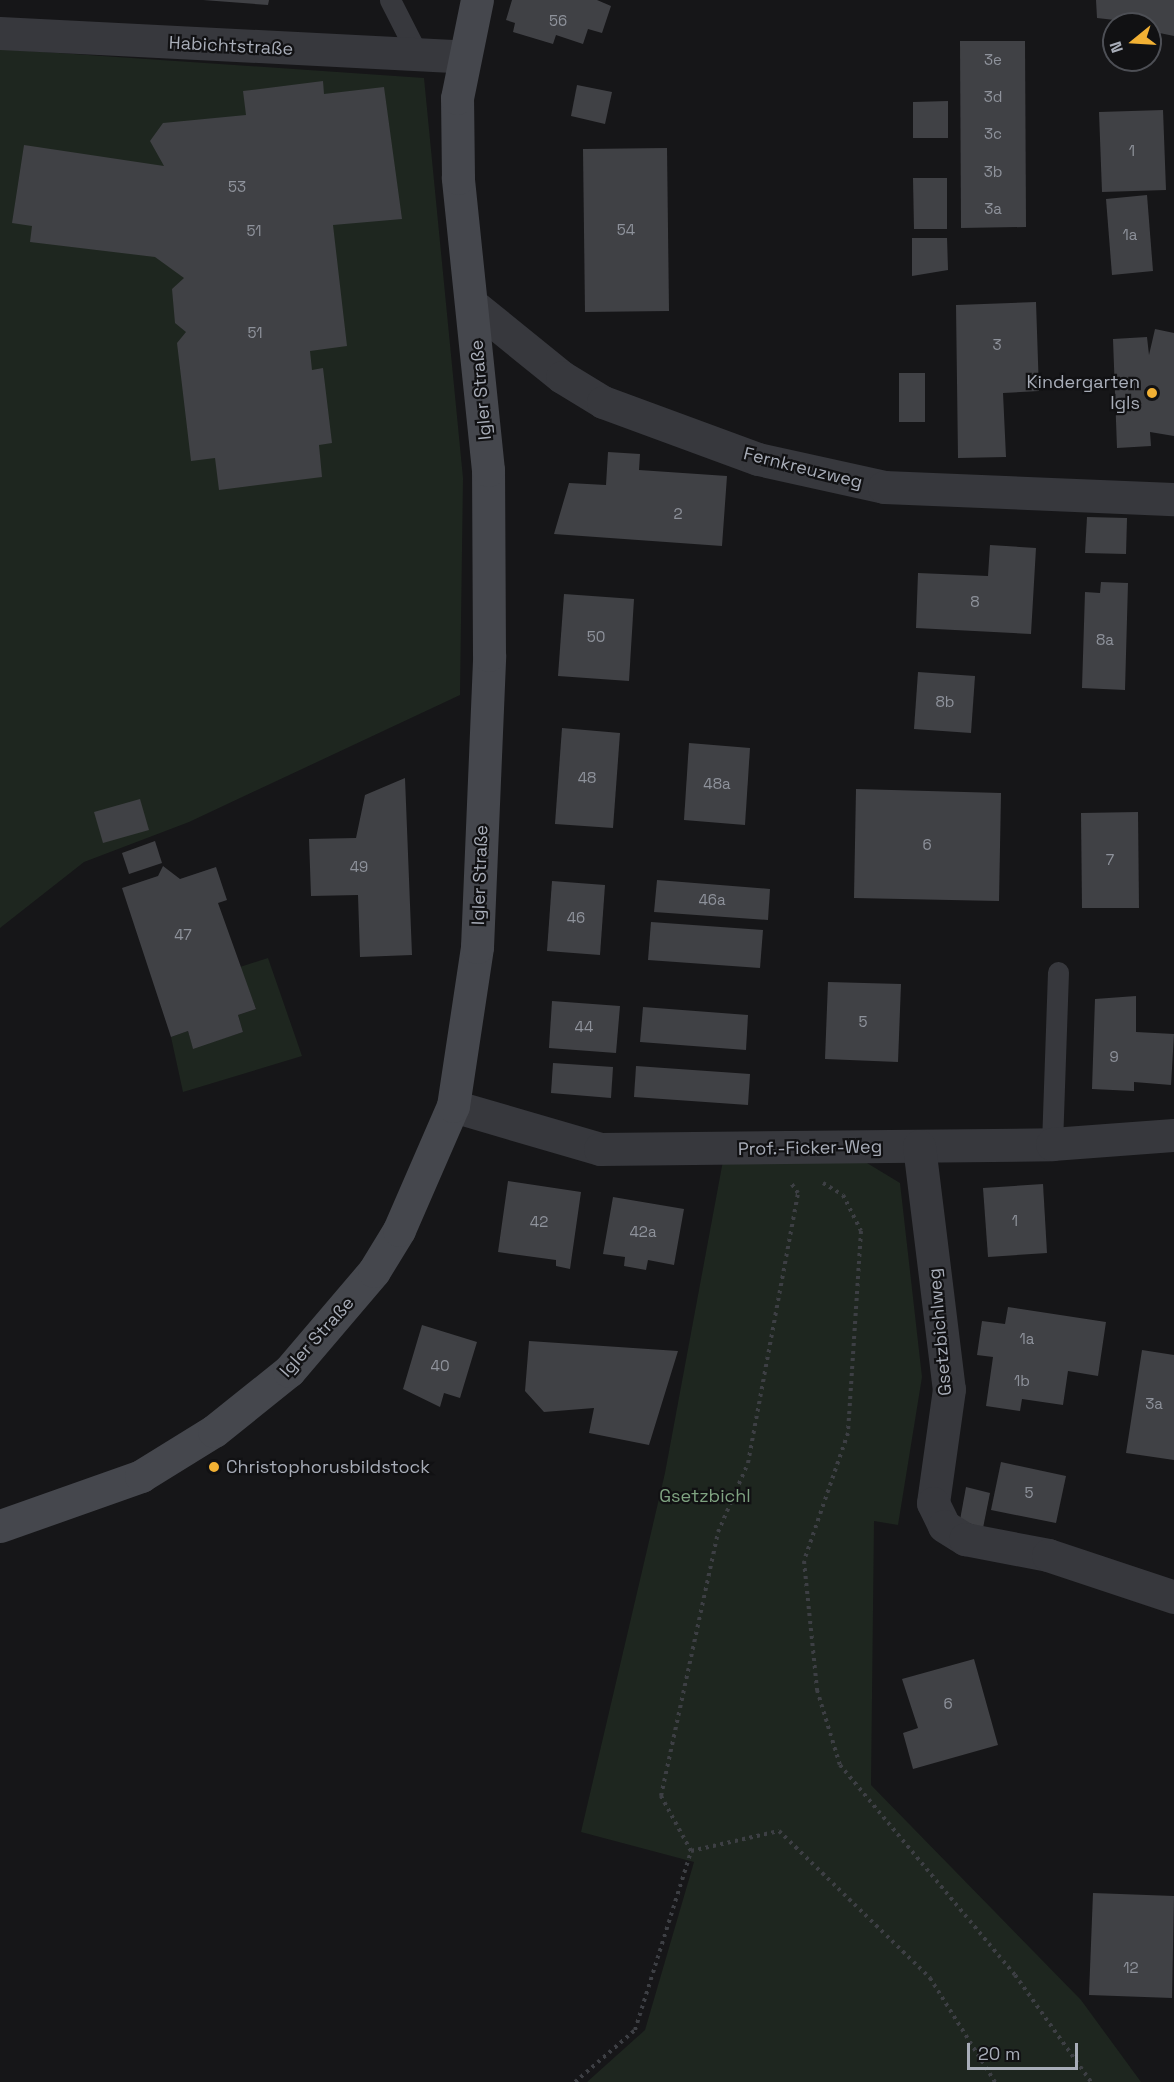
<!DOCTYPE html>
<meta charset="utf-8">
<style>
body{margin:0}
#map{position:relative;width:1174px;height:2082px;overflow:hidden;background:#161618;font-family:"Space Grotesk",sans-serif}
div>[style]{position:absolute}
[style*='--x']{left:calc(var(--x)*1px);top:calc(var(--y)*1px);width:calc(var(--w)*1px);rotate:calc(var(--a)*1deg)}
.green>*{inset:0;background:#1e261f}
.building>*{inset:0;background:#404145}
.path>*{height:4px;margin-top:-2px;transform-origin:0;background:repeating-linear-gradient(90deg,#3d3f44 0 3px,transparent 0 7.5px)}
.service>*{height:21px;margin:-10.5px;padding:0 10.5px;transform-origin:10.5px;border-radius:10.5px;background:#37383d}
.minor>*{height:33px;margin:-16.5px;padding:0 16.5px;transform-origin:16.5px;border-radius:16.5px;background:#37383d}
.secondary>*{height:33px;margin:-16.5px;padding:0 16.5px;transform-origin:16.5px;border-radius:16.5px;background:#45474d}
.dots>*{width:16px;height:16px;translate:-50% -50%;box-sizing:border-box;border:3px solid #111113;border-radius:50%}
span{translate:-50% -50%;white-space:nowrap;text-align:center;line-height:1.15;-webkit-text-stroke:4.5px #111113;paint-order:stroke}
.number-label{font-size:15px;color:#8e929b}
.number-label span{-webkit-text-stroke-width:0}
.street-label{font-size:18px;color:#a8adb8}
.poi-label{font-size:18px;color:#a8adb8}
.right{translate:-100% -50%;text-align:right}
.left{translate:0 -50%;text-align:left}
.park-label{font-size:18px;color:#7fa381}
.north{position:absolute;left:1102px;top:12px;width:60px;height:60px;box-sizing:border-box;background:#111113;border:2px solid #4d4f55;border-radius:50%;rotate:252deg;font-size:16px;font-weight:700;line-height:24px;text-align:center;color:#a8adb8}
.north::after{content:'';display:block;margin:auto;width:21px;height:27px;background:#f2b134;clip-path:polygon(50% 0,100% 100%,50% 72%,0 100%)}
.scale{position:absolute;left:967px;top:2043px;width:111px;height:27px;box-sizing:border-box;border:3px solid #a8adb8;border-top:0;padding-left:8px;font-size:18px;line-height:21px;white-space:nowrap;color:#a8adb8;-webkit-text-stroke:4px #111113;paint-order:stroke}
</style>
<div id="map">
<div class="green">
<i style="clip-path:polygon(0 49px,424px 78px,463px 478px,460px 695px,189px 822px,84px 862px,0 928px)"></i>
<i style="clip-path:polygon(268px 958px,302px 1056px,183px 1092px,171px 1037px,188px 1031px,193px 1048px,243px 1032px,238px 1015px,256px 1009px,240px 967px)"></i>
<i style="clip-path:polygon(725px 1150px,857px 1157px,900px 1183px,922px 1377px,898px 1525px,874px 1521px,871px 1785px,1081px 2000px,1141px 2082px,587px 2082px,645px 2030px,694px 1862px,581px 1832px,665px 1473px)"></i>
</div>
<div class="building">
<i style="clip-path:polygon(203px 0,269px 0,268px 5px)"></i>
<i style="clip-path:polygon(512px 0,597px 0,611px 6px,602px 33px,588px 29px,583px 44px,556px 35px,553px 44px,513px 32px,515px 23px,506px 20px)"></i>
<i style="clip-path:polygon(1096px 0,1174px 0,1174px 36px,1150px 31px,1150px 24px,1097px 18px)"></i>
<i style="clip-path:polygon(960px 41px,1025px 41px,1026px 227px,961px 228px)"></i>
<i style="clip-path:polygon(323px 81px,324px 94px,384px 87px,402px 219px,333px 225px,347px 346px,310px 351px,312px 370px,323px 368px,332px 443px,319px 445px,322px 477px,219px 490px,215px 458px,191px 461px,177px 343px,186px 332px,175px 323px,172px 289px,184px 278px,155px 257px,30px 242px,32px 226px,12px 223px,24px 145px,164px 166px,150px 141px,163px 123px,246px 115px,243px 91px)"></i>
<i style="clip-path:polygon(577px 85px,612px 92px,605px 124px,571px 116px)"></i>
<i style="clip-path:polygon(948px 101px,948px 138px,913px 138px,913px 102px)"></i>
<i style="clip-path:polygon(1163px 110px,1166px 190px,1102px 192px,1099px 112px)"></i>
<i style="clip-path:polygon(667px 148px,669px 311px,585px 312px,583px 149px)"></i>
<i style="clip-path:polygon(913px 178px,947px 178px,947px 229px,914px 229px)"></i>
<i style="clip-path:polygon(1147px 195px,1153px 271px,1112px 275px,1106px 199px)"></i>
<i style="clip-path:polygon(912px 238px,947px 238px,948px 270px,912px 276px)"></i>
<i style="clip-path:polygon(1036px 302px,1039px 391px,1003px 393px,1006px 457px,958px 458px,956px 305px)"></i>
<i style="clip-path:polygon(1155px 329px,1174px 333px,1174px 436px,1150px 432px,1151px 446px,1117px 448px,1113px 339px,1147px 337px,1149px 355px)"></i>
<i style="clip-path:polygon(899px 373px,925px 373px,925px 422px,899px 422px)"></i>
<i style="clip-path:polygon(608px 452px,640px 454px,639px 470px,727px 476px,722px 546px,554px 534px,569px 483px,606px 485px)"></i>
<i style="clip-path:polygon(1087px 517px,1127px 518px,1126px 554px,1085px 553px)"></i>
<i style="clip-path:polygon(990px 545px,1036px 548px,1031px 634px,916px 628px,918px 573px,988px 576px)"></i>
<i style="clip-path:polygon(1101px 582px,1128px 583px,1125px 690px,1082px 688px,1085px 592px,1100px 593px)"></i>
<i style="clip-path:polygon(564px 594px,634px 599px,629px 681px,558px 676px)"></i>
<i style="clip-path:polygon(918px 672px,975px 676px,971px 733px,914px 729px)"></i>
<i style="clip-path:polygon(562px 728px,620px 733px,613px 828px,555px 824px)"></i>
<i style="clip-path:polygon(689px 743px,750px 748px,745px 825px,684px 820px)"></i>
<i style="clip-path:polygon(405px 778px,412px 955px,360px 957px,358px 895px,311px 896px,309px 839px,356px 838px,365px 795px)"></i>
<i style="clip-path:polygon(856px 789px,1001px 793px,999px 901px,854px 898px)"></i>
<i style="clip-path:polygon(140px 799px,149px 830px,103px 843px,94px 812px)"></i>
<i style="clip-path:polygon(1138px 812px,1139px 908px,1082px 908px,1081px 813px)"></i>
<i style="clip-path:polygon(155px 841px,162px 863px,129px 874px,122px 853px)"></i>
<i style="clip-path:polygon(163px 866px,180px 879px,216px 867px,227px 900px,218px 903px,256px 1009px,238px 1015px,243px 1032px,193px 1049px,188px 1031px,171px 1037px,122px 888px,158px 876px)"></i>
<i style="clip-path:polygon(657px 880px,770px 889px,768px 920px,654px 912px)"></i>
<i style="clip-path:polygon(552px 881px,605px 885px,600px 955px,547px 951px)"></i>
<i style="clip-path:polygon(651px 922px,763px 930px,760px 968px,648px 960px)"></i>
<i style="clip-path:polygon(828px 982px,901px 984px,898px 1062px,825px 1059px)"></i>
<i style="clip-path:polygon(1136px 996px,1136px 1032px,1174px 1034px,1171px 1085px,1134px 1082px,1134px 1091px,1092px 1089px,1095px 999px)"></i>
<i style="clip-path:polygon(552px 1001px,620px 1006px,616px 1053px,549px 1048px)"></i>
<i style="clip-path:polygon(643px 1007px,748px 1015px,746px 1050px,640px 1042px)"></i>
<i style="clip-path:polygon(553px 1063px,613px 1067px,611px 1098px,551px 1093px)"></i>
<i style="clip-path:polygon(636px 1066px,750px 1074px,748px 1105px,634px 1097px)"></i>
<i style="clip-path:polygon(508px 1181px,581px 1192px,570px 1269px,556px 1266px,556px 1260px,498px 1252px)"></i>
<i style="clip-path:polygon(1043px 1184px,1047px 1253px,988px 1257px,983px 1188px)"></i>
<i style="clip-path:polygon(613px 1197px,684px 1209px,674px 1265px,648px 1260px,646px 1270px,624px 1266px,625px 1257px,603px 1254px)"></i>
<i style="clip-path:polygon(1008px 1307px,1106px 1322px,1098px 1376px,1068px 1371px,1063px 1405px,1022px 1399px,1020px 1411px,986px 1406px,993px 1357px,977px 1355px,982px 1321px,1005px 1324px)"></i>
<i style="clip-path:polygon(422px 1325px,477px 1342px,460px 1398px,444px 1393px,440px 1407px,403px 1389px)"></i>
<i style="clip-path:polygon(529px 1341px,678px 1351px,649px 1445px,589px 1433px,594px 1408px,544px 1412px,525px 1391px)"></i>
<i style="clip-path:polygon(1142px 1350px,1174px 1355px,1174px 1460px,1126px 1453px)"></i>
<i style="clip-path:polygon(1001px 1462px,1066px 1476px,1056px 1523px,991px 1510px)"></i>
<i style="clip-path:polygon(966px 1487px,990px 1493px,983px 1528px,960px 1520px)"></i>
<i style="clip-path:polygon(974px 1659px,998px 1745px,913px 1769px,903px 1733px,918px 1728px,902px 1679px)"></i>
<i style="clip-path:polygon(1093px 1893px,1174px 1896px,1172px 1998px,1089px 1995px)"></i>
</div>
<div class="path">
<i style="--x:823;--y:1183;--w:23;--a:31"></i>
<i style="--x:843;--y:1195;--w:40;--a:63.4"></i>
<i style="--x:861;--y:1231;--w:202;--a:93.7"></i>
<i style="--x:848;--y:1433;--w:135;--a:109"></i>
<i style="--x:804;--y:1561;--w:130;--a:84.2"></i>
<i style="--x:817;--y:1690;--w:78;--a:73"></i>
<i style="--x:840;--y:1765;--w:273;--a:50.2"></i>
<i style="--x:1015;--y:1975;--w:131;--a:54.6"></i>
<i style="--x:691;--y:1851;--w:90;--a:-12.8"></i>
<i style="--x:779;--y:1831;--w:211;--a:44.2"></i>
<i style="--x:930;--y:1978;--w:123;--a:58"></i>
<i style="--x:575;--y:2082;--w:79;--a:-40.9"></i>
<i style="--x:635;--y:2030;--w:188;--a:-72.6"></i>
<i style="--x:691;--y:1851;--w:63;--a:-118.6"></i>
<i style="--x:661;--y:1796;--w:270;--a:-77.8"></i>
<i style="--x:718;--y:1532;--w:75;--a:-66.5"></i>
<i style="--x:748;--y:1463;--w:275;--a:-79.5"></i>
<i style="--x:798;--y:1193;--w:12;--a:-125"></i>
</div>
<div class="service">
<i style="--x:390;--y:0;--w:62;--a:63"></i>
<i style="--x:1052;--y:1144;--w:172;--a:-88"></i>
</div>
<div class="minor">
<i style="--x:0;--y:33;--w:463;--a:2.9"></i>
<i style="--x:473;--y:305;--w:114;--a:39"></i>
<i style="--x:562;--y:377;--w:48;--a:31.4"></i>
<i style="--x:603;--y:402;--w:165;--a:20.2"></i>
<i style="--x:758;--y:459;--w:129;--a:12.5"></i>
<i style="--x:884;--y:487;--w:290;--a:2.4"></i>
<i style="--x:453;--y:1106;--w:153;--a:16.3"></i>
<i style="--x:600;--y:1149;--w:452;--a:-0.6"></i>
<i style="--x:1052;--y:1144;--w:122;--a:-4.2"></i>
<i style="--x:919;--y:1146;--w:245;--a:83"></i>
<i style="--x:949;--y:1389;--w:115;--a:98"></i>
<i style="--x:933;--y:1503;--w:25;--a:64"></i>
<i style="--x:944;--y:1526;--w:25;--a:32"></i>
<i style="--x:965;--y:1539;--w:85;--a:10.9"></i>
<i style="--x:1048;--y:1555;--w:133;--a:18.4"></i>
</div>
<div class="secondary">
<i style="--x:0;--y:1526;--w:150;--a:-19.5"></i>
<i style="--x:141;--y:1476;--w:86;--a:-31.7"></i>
<i style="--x:214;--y:1431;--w:96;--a:-38.7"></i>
<i style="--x:289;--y:1371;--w:131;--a:-49.6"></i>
<i style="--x:374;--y:1271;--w:48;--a:-58.6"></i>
<i style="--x:399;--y:1230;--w:135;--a:-66.5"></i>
<i style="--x:453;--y:1106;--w:161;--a:-81.4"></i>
<i style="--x:477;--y:947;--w:292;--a:-87.6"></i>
<i style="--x:489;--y:655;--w:185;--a:-90.3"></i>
<i style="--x:488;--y:470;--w:294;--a:-95.9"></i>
<i style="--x:458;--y:178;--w:80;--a:-90.7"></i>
<i style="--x:457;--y:98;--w:100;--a:-78.5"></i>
</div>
<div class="dots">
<i style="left:1152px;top:393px;background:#f2b134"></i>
<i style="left:214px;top:1467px;background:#f2b134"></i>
</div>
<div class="number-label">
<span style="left:558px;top:21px">56</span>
<span style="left:993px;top:60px">3e</span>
<span style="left:993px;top:97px">3d</span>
<span style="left:993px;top:134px">3c</span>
<span style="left:1132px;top:151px">1</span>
<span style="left:993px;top:172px">3b</span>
<span style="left:237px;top:187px">53</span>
<span style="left:993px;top:209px">3a</span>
<span style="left:626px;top:230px">54</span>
<span style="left:254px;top:231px">51</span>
<span style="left:1130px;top:235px">1a</span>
<span style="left:255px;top:333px">51</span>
<span style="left:997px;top:345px">3</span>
<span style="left:678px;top:514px">2</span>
<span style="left:975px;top:602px">8</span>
<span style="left:596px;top:637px">50</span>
<span style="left:1105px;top:640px">8a</span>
<span style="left:945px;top:702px">8b</span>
<span style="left:587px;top:778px">48</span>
<span style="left:717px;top:784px">48a</span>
<span style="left:927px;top:845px">6</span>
<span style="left:1110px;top:860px">7</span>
<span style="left:359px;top:867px">49</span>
<span style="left:712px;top:900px">46a</span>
<span style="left:576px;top:918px">46</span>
<span style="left:183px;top:935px">47</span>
<span style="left:863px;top:1022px">5</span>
<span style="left:584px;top:1027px">44</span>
<span style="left:1114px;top:1057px">9</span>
<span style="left:1015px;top:1221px">1</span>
<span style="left:539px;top:1222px">42</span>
<span style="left:643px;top:1232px">42a</span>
<span style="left:1027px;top:1339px">1a</span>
<span style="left:440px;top:1366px">40</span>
<span style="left:1022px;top:1381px">1b</span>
<span style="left:1154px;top:1404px">3a</span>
<span style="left:1029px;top:1493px">5</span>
<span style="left:948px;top:1704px">6</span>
<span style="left:1131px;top:1968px">12</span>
</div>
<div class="street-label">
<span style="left:231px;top:46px;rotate:3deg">Habichtstraße</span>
<span style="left:481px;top:390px;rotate:-95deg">Igler Straße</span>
<span style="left:803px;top:468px;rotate:14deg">Fernkreuzweg</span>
<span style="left:480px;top:875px;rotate:-88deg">Igler Straße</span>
<span style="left:810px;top:1148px;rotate:-1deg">Prof.-Ficker-Weg</span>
<span style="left:940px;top:1332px;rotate:-95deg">Gsetzbichlweg</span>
<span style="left:317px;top:1337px;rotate:-48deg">Igler Straße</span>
</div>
<div class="poi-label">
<span class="right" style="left:1140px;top:393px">Kindergarten<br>Igls</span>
<span class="left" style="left:226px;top:1467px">Christophorusbildstock</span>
</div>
<div class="park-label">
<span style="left:705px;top:1496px">Gsetzbichl</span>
</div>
<div class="north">N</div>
<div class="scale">20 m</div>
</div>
